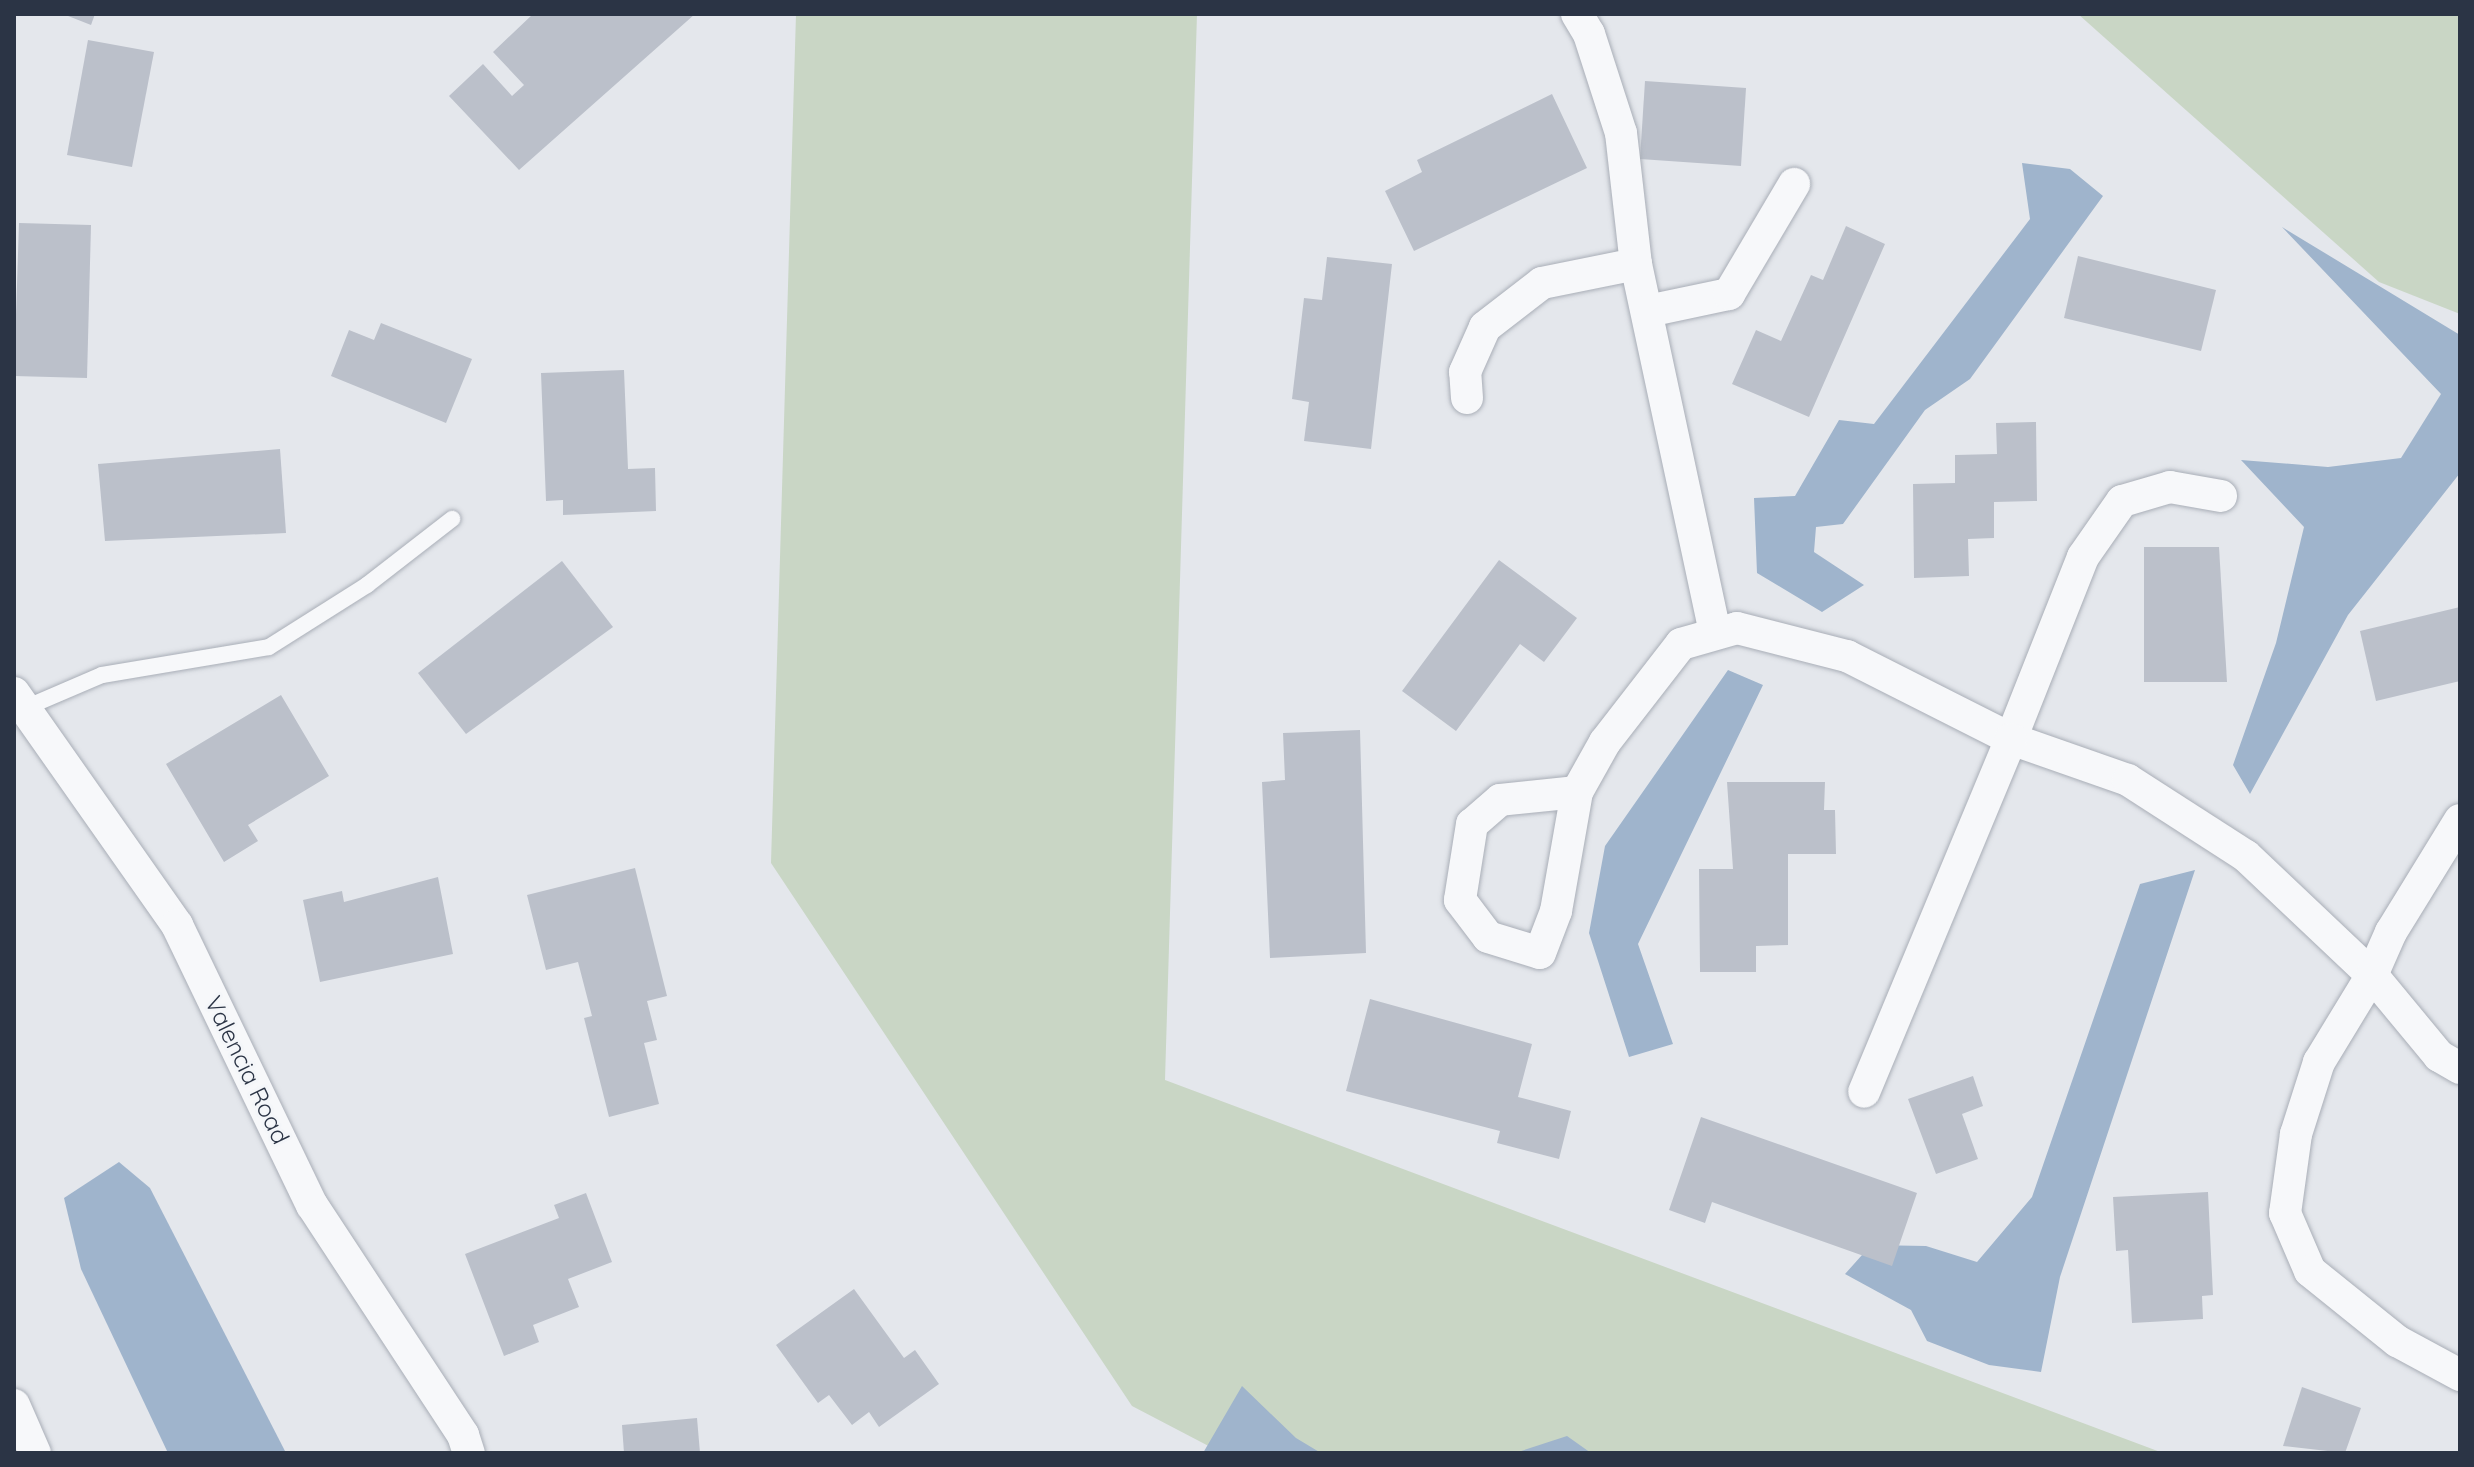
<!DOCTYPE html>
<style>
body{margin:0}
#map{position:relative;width:2474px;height:1467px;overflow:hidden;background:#e4e7ec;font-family:Quicksand,sans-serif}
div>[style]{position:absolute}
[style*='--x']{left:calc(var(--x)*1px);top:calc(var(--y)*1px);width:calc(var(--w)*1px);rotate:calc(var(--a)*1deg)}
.green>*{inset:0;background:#c9d6c5}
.water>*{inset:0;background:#9fb4cc}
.building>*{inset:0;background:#bbc0ca}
.roads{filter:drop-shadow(0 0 2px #a9aeb7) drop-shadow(0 0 2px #a9aeb7)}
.lane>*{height:16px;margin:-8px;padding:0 8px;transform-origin:8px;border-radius:8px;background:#f7f8fa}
.street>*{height:32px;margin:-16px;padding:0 16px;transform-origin:16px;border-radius:16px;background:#f7f8fa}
span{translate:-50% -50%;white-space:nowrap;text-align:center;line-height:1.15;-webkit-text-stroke:6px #f4f6f9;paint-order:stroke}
.street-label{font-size:24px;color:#2b3445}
.frame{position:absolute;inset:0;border:16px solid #2b3445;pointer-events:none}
</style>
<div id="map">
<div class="green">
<i style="clip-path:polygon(796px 14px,1197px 14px,1165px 1080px,2163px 1453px,1222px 1453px,1132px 1406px,771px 863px)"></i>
<i style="clip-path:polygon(2078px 14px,2460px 14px,2460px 314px,2379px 282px)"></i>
</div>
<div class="water">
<i style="clip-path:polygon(2022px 163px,2070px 169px,2103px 196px,1970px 379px,1925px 410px,1843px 524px,1816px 527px,1814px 552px,1864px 585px,1822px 612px,1757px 573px,1754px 498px,1795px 496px,1839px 420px,1874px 424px,2030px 219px)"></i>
<i style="clip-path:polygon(2282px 227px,2460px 335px,2460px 473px,2348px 615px,2250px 794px,2233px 765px,2276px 643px,2304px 527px,2241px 460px,2328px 467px,2401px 458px,2441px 394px)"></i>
<i style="clip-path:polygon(1728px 670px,1763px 685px,1638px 944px,1673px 1044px,1629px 1057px,1589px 933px,1605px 846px)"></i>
<i style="clip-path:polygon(2195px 870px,2060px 1277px,2041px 1372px,1989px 1365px,1927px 1341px,1911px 1310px,1845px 1274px,1871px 1245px,1926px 1246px,1977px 1262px,2032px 1197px,2140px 884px)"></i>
<i style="clip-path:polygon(119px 1162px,150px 1188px,286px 1453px,168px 1453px,81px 1269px,64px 1198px)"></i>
<i style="clip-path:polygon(1242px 1386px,1296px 1438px,1321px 1453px,1203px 1453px)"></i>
<i style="clip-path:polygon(1567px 1436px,1591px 1453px,1515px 1453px)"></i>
</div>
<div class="building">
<i style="clip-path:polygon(63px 14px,95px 14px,91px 25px)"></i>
<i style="clip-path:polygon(533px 14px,695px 14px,519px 170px,449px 96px,483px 64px,512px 96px,524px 85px,493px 52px)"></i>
<i style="clip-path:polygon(88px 40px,154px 52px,132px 167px,67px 155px)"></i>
<i style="clip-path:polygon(1645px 81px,1746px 88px,1741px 166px,1640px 159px)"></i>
<i style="clip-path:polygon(1552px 94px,1587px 168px,1414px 251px,1385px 191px,1422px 172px,1417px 160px)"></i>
<i style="clip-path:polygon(19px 223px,91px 225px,87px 378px,14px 376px)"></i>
<i style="clip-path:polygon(1846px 226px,1885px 244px,1809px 417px,1732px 384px,1756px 330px,1781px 341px,1811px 275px,1823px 280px)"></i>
<i style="clip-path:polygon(2078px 256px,2216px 290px,2201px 351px,2064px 318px)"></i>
<i style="clip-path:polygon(1327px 257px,1392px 264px,1371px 449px,1304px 441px,1309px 402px,1292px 399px,1304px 298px,1322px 300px)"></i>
<i style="clip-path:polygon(381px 323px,472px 359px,446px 423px,331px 376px,349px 330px,374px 340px)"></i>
<i style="clip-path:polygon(624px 370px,628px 469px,655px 468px,656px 511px,563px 515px,563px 500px,546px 501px,541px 373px)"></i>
<i style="clip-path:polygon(2036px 422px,2037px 501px,1994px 502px,1994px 538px,1968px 539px,1969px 576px,1914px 578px,1913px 484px,1955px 483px,1955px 455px,1997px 454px,1996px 423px)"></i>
<i style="clip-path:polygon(280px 449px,286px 533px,105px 541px,98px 464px)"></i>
<i style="clip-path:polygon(2144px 547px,2219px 547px,2227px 682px,2144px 682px)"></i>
<i style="clip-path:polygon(1499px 560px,1577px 618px,1544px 662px,1520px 644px,1456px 731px,1402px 691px)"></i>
<i style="clip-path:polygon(562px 561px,613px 627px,466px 734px,418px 673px)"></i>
<i style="clip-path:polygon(2460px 607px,2460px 681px,2376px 701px,2360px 631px)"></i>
<i style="clip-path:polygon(281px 695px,329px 776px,248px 825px,258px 841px,224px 862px,166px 764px)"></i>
<i style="clip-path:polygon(1360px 730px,1366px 953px,1270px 958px,1262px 782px,1285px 780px,1283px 733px)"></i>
<i style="clip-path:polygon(1727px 782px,1825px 782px,1824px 810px,1835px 810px,1836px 854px,1788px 854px,1788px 945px,1756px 946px,1756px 972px,1700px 972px,1699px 869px,1733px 869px)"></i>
<i style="clip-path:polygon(635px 868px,667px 996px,647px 1001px,657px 1040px,644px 1043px,659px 1104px,609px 1117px,584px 1018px,592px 1016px,578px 962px,546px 970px,527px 895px)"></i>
<i style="clip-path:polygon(438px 877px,453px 954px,320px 982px,303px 900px,342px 891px,344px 902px)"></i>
<i style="clip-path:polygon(1370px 999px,1532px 1044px,1518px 1097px,1571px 1111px,1559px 1159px,1497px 1143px,1500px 1131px,1346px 1091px)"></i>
<i style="clip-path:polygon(1973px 1076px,1983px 1106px,1962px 1114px,1978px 1159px,1936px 1174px,1908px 1099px)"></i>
<i style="clip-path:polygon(1701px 1117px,1917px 1193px,1892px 1266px,1712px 1202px,1705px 1223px,1669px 1210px)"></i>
<i style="clip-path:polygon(2208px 1192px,2213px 1295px,2202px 1296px,2203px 1319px,2132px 1323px,2128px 1250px,2116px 1251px,2113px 1197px)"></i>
<i style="clip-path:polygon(586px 1193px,612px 1262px,568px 1279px,579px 1307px,533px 1325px,539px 1342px,504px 1356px,465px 1254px,559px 1218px,554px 1205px)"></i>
<i style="clip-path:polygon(854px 1289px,904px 1358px,915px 1350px,939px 1384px,879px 1427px,869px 1412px,852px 1425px,829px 1395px,818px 1403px,776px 1345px)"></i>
<i style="clip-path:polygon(2302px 1387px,2361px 1408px,2345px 1453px,2283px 1446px)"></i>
<i style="clip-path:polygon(697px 1418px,700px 1453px,624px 1453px,622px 1425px)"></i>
</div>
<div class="roads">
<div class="lane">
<i style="--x:25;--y:708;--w:84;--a:-23.2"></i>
<i style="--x:102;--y:675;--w:169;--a:-9.5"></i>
<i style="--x:269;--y:647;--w:116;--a:-32.3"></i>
<i style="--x:367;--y:585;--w:108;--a:-37.8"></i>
</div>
<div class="street">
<i style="--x:1577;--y:14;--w:23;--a:59"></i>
<i style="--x:1589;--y:34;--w:104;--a:72.1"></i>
<i style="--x:1621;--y:133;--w:132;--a:83.5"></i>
<i style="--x:1636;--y:264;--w:378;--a:77.9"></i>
<i style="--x:1648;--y:311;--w:83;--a:-11.9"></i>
<i style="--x:1729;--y:294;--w:128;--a:-59.4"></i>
<i style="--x:1467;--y:398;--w:26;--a:-94"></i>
<i style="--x:1465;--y:372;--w:49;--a:-66"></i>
<i style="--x:1485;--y:327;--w:72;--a:-37.7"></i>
<i style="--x:1542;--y:283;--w:96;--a:-11.4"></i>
<i style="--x:2221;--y:496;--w:52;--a:-170"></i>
<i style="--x:2170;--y:487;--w:50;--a:163.7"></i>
<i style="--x:2122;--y:501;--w:68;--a:124.9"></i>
<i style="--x:2083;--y:557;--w:196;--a:111.6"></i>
<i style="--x:2011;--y:739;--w:124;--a:19.3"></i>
<i style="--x:2128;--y:780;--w:140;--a:32.8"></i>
<i style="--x:2246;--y:856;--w:173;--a:43.4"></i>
<i style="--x:2372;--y:975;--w:102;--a:121.3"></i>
<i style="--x:2319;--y:1062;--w:76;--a:107.7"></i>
<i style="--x:2296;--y:1134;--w:80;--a:97.9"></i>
<i style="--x:2285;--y:1213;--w:63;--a:66.7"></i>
<i style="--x:2310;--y:1271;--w:112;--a:38.8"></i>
<i style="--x:2397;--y:1341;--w:72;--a:28.4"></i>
<i style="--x:14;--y:693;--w:284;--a:54.9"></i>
<i style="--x:177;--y:925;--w:311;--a:64.3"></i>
<i style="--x:312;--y:1205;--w:275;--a:56.7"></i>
<i style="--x:463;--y:1435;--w:19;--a:72"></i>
<i style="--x:1577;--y:792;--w:77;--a:174.1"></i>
<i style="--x:1500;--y:800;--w:37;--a:139"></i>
<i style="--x:1472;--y:824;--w:77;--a:99"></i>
<i style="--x:1460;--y:900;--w:46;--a:52.9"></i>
<i style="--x:1488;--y:937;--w:54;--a:17.1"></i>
<i style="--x:1540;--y:953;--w:45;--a:-69.1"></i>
<i style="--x:1556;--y:911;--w:121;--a:-80"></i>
<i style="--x:1577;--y:792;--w:57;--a:-60.8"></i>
<i style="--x:1605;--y:742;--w:124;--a:-52.2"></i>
<i style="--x:1681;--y:644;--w:58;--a:-15.9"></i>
<i style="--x:1737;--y:628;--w:114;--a:14.3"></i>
<i style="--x:1847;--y:656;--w:184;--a:26.8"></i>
<i style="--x:2011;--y:739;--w:382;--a:112.6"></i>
<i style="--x:2460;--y:820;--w:132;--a:121.6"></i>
<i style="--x:2391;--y:932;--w:47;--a:113.8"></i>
<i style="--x:2372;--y:975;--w:105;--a:50.4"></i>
<i style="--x:2439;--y:1056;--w:24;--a:30"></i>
<i style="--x:14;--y:1405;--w:52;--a:66.4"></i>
</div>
</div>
<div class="street-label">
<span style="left:247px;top:1070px;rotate:64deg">Valencia Road</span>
</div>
<div class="frame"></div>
</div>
